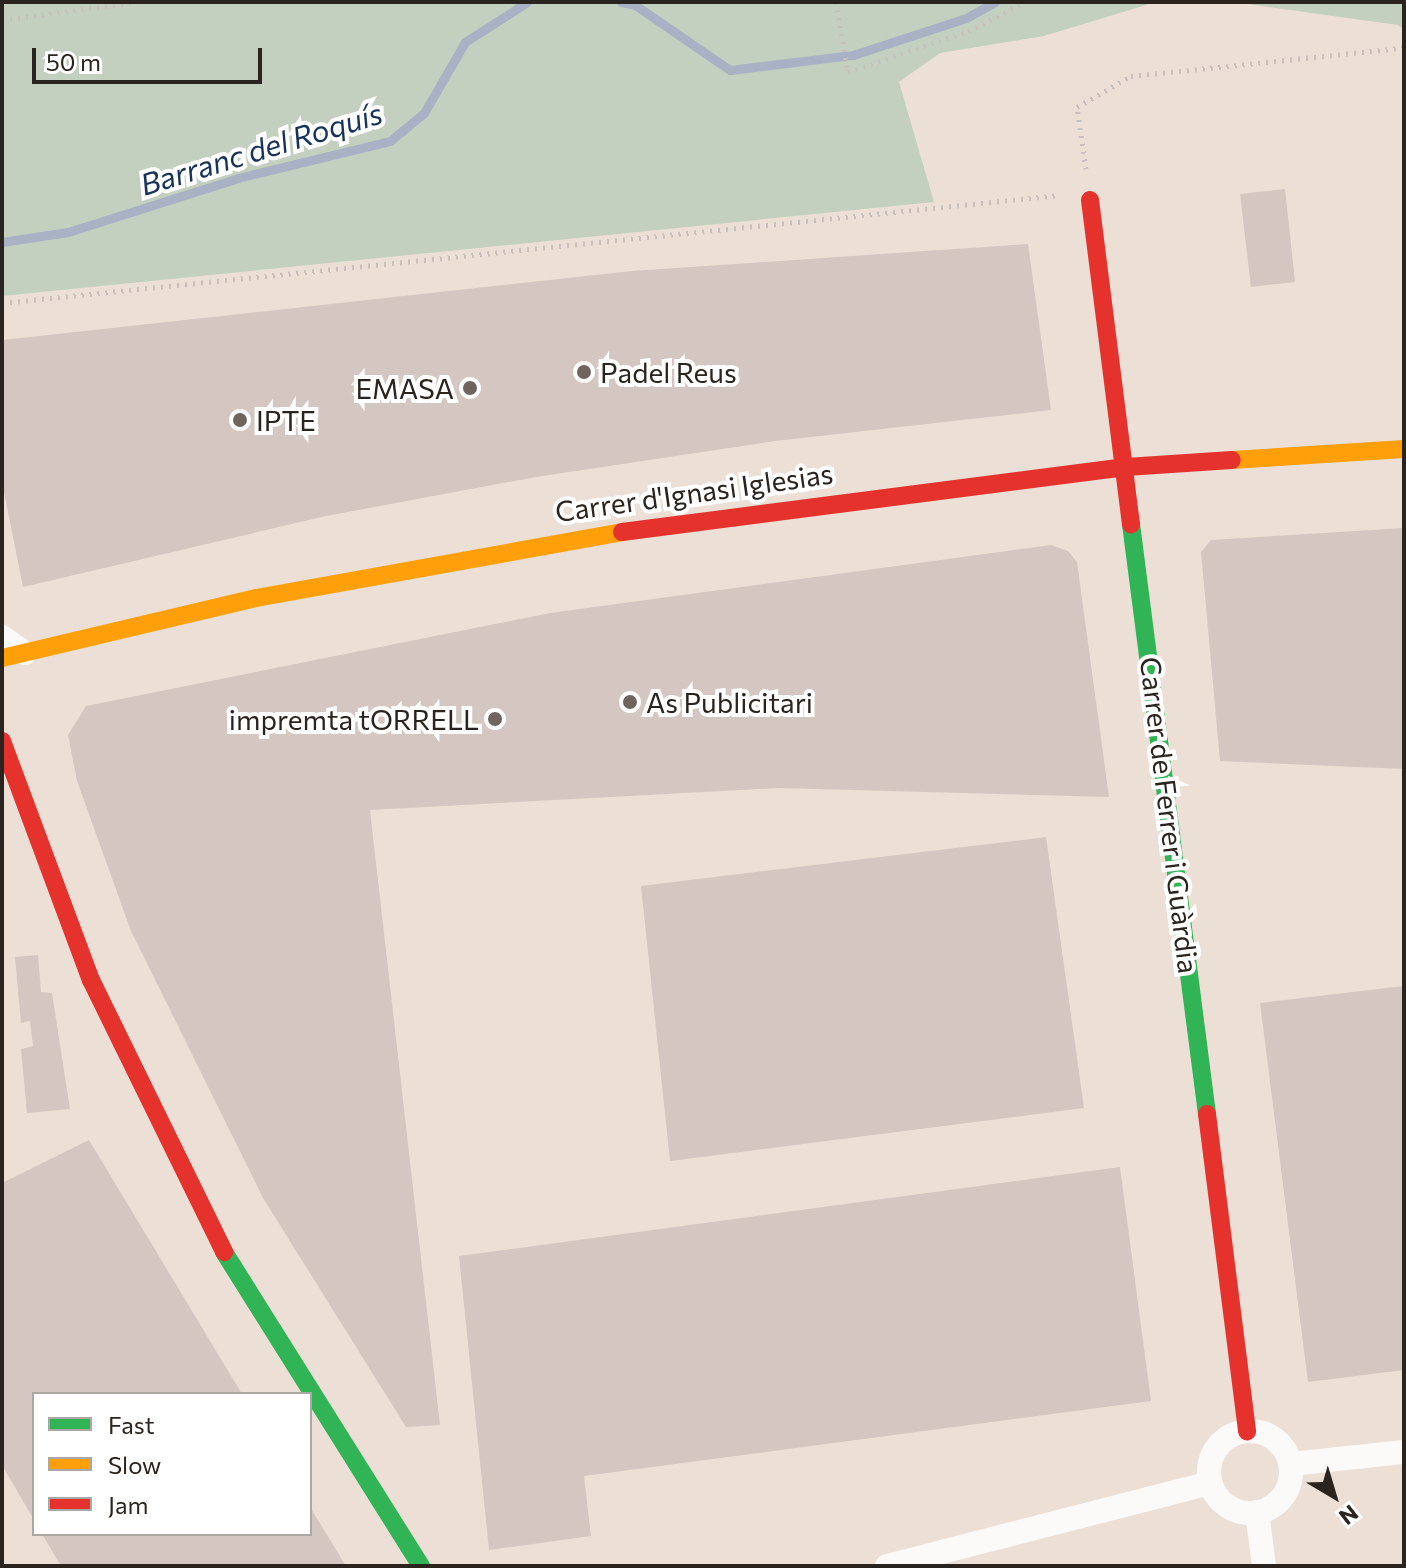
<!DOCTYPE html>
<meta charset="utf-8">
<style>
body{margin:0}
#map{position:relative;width:1406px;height:1568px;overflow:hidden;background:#ecdfd6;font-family:Commissioner,sans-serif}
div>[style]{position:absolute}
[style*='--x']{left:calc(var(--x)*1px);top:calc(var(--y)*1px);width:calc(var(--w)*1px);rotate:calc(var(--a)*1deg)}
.green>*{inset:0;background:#c3d0c0}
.stream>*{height:9px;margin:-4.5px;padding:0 4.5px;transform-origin:4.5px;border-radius:4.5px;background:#a9b2c4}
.building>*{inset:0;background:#d4c7c1}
.path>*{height:5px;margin-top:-2.5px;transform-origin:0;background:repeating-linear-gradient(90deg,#c6c1be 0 2px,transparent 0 8px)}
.street>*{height:24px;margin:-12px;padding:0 12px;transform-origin:12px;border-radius:12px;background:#fcfaf9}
.street>.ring{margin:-12px;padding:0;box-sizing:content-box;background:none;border:24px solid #fcfaf9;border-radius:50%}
.fast>*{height:18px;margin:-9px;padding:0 9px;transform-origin:9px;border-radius:9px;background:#30b455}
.slow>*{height:18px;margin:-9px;padding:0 9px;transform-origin:9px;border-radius:9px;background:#ff9f0a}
.jam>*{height:18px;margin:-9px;padding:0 9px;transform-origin:9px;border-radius:9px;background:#e5322d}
.dots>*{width:22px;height:22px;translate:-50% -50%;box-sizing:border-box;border:4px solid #fff;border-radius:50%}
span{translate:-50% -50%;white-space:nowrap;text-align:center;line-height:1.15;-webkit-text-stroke:8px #fff;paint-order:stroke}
.poi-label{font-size:28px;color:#2b231d}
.left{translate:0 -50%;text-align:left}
.right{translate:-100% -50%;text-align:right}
.street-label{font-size:28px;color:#2b231d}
.water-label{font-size:30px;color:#18325a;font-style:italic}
.frame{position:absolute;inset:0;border:4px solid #2b231d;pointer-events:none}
.legend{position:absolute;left:32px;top:1392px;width:280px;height:144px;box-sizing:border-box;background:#fff;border:2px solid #aaa7a5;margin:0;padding:10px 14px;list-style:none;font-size:24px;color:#2b231d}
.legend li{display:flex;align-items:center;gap:16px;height:40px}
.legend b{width:40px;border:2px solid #aaa7a5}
.north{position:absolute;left:1294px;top:1456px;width:80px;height:80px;-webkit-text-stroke:6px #fff;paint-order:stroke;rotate:142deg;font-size:22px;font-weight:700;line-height:32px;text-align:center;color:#2b231d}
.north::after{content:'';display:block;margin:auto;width:28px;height:36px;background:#2b231d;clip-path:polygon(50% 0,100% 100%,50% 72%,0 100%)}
.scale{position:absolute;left:32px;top:48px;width:230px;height:36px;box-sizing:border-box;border:4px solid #2b231d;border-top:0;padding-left:10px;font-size:24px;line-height:28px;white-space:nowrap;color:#2b231d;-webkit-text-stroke:6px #fff;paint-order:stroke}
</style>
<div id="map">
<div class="green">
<i style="clip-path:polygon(2px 2px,1156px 2px,1044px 36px,940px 53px,899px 82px,934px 202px,2px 296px)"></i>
<i style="clip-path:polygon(1233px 2px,1404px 2px,1404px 29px,1398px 25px)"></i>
</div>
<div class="stream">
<i style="--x:621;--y:2;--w:14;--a:12"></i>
<i style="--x:635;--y:5;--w:115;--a:34.4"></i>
<i style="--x:730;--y:70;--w:124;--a:-7"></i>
<i style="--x:853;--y:55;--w:119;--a:-18.1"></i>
<i style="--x:966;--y:18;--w:33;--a:-29"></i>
<i style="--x:2;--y:242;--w:67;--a:-8.6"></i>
<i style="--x:68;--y:232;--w:178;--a:-17.6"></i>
<i style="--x:238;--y:178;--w:156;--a:-13.7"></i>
<i style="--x:390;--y:141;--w:44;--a:-39.5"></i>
<i style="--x:424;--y:113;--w:82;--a:-60"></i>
<i style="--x:465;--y:42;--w:74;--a:-32.8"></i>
</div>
<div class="building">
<i style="clip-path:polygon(1285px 189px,1295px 282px,1251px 287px,1240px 194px)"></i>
<i style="clip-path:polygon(1028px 244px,1051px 410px,775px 441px,536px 477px,326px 516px,23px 587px,2px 482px,2px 340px,632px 271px)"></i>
<i style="clip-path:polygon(1404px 528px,1404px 769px,1220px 761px,1201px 552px,1211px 540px)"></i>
<i style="clip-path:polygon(1051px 545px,1068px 551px,1077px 562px,1109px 797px,779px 788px,370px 810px,440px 1425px,406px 1427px,263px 1198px,131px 931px,77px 781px,68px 735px,86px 706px,550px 613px)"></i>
<i style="clip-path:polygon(1046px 837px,1084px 1108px,670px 1161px,641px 886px)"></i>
<i style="clip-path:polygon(38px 955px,41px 992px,52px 993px,70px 1109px,27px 1113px,21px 1049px,33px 1046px,30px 1021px,21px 1023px,15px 957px)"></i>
<i style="clip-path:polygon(1404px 986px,1404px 1370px,1308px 1382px,1260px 1003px)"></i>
<i style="clip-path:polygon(89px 1140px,242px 1394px,34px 1394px,34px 1520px,2px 1465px,2px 1183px)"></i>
<i style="clip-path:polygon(1120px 1167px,1151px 1401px,584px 1476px,591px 1536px,489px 1550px,459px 1256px)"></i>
<i style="clip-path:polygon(310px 1507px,346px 1566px,61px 1566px,42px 1534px,310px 1534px)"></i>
</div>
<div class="path">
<i style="--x:836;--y:2;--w:71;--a:80.3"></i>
<i style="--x:848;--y:72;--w:127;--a:-18.9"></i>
<i style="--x:968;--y:31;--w:64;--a:-27"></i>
<i style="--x:2;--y:20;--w:135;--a:-7.7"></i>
<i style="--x:1086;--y:169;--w:63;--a:-98.3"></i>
<i style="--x:1077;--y:107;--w:62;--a:-29.9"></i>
<i style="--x:1131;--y:76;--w:274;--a:-5.9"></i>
<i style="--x:2;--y:303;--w:1063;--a:-5.83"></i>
</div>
<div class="street">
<i style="--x:2;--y:637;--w:28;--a:35"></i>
<i class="ring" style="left:1209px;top:1431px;width:58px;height:58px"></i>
<i style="--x:1291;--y:1464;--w:114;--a:-6.1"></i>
<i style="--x:1257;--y:1512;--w:54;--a:82.6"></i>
<i style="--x:887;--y:1566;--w:334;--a:-14.4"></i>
</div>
<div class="fast">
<i style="--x:1131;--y:524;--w:595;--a:82.66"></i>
<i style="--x:224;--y:1252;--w:371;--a:57.9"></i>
</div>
<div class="slow">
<i style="--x:1232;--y:460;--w:172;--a:-3.7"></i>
<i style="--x:2;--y:658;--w:261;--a:-13.3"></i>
<i style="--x:256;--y:598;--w:372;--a:-10.2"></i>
</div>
<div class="jam">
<i style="--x:1090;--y:200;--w:327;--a:82.8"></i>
<i style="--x:622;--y:532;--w:508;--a:-7.35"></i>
<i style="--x:1126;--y:467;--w:106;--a:-3.8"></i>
<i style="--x:2;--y:741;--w:255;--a:69.6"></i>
<i style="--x:91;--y:980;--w:303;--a:63.9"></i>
<i style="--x:1207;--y:1114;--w:320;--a:82.8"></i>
</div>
<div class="dots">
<i style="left:584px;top:372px;background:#6f655e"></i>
<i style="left:470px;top:388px;background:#6f655e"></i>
<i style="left:240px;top:420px;background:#6f655e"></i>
<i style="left:630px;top:702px;background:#6f655e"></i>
<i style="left:495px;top:719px;background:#6f655e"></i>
</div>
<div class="poi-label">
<span class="left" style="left:600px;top:372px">Padel Reus</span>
<span class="right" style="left:454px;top:388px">EMASA</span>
<span class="left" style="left:256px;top:420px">IPTE</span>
<span class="left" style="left:646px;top:702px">As Publicitari</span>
<span class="right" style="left:479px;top:719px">impremta tORRELL</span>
</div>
<div class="street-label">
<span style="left:694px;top:492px;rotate:-8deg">Carrer d'Ignasi Iglesias</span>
<span style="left:1170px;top:815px;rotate:83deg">Carrer de Ferrer i Guàrdia</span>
</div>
<div class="water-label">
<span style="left:261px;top:148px;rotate:-17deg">Barranc del Roquís</span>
</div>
<div class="frame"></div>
<ul class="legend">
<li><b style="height:10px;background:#30b455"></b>Fast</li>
<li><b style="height:10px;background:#ff9f0a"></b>Slow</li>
<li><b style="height:10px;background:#e5322d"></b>Jam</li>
</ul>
<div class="north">N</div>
<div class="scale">50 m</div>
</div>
